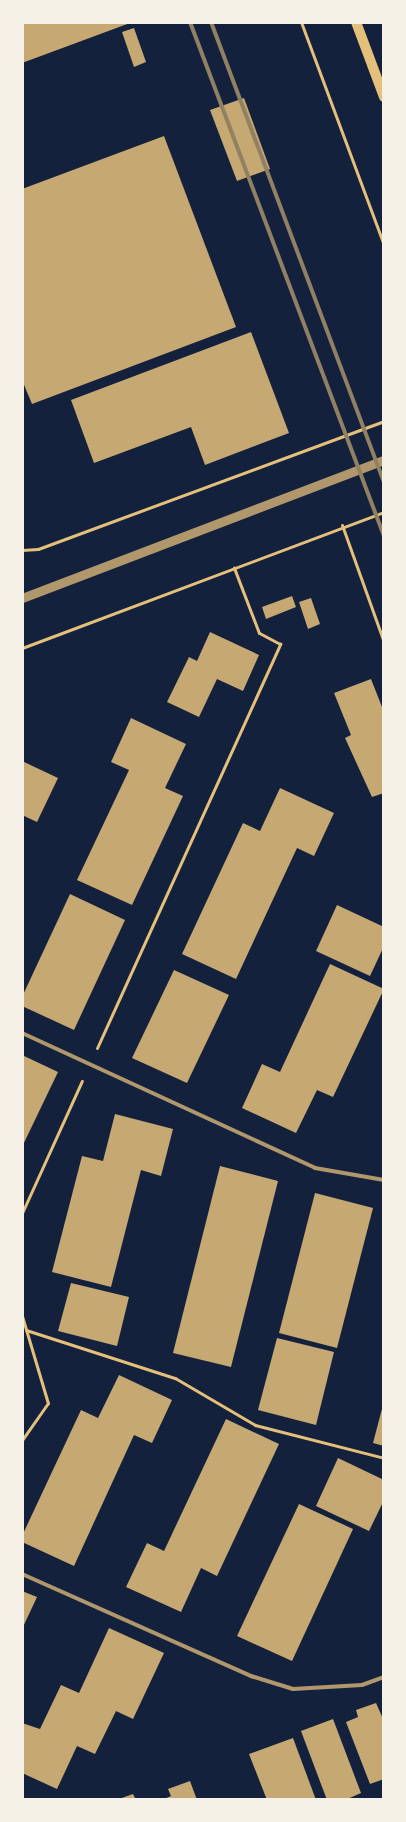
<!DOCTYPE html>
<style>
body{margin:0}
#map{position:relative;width:406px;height:1822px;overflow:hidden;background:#14213d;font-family:Poppins,sans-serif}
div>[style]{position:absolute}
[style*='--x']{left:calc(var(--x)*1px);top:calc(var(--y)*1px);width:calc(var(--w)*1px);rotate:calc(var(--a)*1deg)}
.building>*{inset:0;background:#c6a872}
.path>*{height:3px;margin:-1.5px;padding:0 1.5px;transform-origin:1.5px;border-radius:1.5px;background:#e5c07b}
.service>*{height:4px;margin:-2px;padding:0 2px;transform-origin:2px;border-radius:2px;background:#b1986c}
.tertiary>*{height:9px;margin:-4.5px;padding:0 4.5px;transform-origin:4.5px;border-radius:4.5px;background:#b1986c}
.secondary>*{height:10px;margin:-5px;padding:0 5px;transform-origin:5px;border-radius:5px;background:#e5c07b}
.rail>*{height:4px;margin:-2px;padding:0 2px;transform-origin:2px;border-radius:2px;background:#918062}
span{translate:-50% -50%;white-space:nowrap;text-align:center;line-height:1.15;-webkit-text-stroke:4.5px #f6f1e7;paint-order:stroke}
.frame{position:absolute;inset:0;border:24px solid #f6f1e7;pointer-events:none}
</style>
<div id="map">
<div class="building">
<i style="clip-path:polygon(22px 22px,130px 22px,130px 23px,22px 63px)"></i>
<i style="clip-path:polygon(134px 28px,146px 62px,134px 67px,122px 32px)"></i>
<i style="clip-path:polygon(244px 98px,270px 169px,237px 181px,210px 110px)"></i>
<i style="clip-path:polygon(164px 136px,236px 327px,32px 404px,22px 380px,22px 189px)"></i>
<i style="clip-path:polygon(251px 332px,289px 433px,205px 465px,191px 427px,94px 463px,71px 400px)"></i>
<i style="clip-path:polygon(292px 596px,296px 607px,266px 619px,262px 607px)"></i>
<i style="clip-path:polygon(311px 598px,320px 624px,308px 629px,299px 602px)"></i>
<i style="clip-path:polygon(210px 632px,259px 655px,243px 691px,217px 679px,199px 717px,167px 702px,189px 657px,197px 661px)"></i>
<i style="clip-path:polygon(371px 679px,384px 712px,384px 793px,372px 797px,345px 738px,351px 735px,334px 693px)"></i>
<i style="clip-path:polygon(131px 718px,186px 744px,165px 788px,183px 796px,132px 905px,77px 880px,129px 770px,111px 762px)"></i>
<i style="clip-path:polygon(22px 761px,58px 778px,37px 822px,22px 815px)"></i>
<i style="clip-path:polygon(280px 788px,334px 813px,314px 856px,297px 848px,236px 979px,182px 954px,243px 823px,260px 831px)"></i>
<i style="clip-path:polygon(70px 894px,125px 920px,74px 1030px,22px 1006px,22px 997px)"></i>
<i style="clip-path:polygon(337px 905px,384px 927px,384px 946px,370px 976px,316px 951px)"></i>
<i style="clip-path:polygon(330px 964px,384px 989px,333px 1097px,317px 1090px,296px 1133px,242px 1108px,262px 1064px,280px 1072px)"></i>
<i style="clip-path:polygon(174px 970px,229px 995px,187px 1083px,132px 1058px)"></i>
<i style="clip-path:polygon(22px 1055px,58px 1072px,22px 1147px)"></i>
<i style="clip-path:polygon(115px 1114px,173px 1129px,161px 1176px,141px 1170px,111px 1287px,52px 1272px,82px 1156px,103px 1161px)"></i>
<i style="clip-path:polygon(220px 1166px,278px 1181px,231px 1367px,173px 1353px)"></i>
<i style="clip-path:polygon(315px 1193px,373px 1208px,337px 1348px,279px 1333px)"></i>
<i style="clip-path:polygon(71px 1283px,129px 1297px,117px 1346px,58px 1331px)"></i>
<i style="clip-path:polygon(277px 1338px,334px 1352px,316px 1425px,258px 1410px)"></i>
<i style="clip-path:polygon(119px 1375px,172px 1400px,152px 1443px,134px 1435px,74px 1566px,22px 1542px,22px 1536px,81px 1410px,98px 1418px)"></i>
<i style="clip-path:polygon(383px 1405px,384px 1405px,384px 1446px,373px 1443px)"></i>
<i style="clip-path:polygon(226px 1419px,279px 1444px,217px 1576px,201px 1568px,181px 1612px,126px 1587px,147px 1543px,164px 1551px)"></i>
<i style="clip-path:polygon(338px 1458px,384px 1480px,384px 1500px,369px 1531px,316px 1506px)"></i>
<i style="clip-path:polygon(299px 1504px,353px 1529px,292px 1661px,237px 1636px)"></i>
<i style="clip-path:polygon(22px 1591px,37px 1597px,22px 1629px)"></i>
<i style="clip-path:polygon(109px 1628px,164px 1653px,133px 1719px,116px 1711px,95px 1754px,77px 1746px,57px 1789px,22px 1773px,22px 1723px,40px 1729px,61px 1685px,79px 1693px)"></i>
<i style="clip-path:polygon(376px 1703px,384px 1721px,384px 1779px,370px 1784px,346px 1722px,358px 1717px,356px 1710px)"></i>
<i style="clip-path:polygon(333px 1719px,361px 1793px,345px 1800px,327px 1800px,301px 1731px)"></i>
<i style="clip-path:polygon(293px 1738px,316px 1800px,267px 1800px,249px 1754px)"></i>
<i style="clip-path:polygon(190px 1781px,197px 1800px,162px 1800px,171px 1796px,168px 1789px)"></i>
<i style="clip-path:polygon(133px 1794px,136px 1800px,119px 1800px,119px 1799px)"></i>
</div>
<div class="path">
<i style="--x:301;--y:22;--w:238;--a:69.6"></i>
<i style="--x:342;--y:525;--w:124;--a:70.3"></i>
<i style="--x:22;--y:550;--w:16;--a:-4"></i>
<i style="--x:38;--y:549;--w:369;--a:-20.3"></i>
<i style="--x:22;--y:648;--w:387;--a:-20.6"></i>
<i style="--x:97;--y:1048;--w:444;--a:-65.6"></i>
<i style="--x:280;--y:644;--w:24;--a:-152"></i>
<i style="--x:259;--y:633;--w:70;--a:-111"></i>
<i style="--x:22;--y:1213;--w:145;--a:-65.6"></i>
<i style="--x:22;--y:1316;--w:91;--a:73.4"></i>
<i style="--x:48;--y:1403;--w:45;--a:125.1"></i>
<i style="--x:26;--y:1330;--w:157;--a:17.9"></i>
<i style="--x:175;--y:1378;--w:93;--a:30.4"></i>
<i style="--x:255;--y:1425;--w:133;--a:14.3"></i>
</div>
<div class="service">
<i style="--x:22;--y:1033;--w:323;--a:24.7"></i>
<i style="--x:315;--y:1168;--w:70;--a:9.9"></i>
<i style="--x:22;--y:1574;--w:251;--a:24"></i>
<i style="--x:251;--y:1676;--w:44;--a:17.2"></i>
<i style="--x:293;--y:1689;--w:69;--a:-3.3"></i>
<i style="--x:362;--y:1685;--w:23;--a:-20"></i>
</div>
<div class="tertiary">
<i style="--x:22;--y:598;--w:387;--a:-20.9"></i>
</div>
<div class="secondary">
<i style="--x:356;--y:22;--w:80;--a:69.5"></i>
</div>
<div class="rail">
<i style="--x:190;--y:22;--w:549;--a:69.32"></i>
<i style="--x:211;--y:22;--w:491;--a:69.4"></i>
</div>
<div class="frame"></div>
</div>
